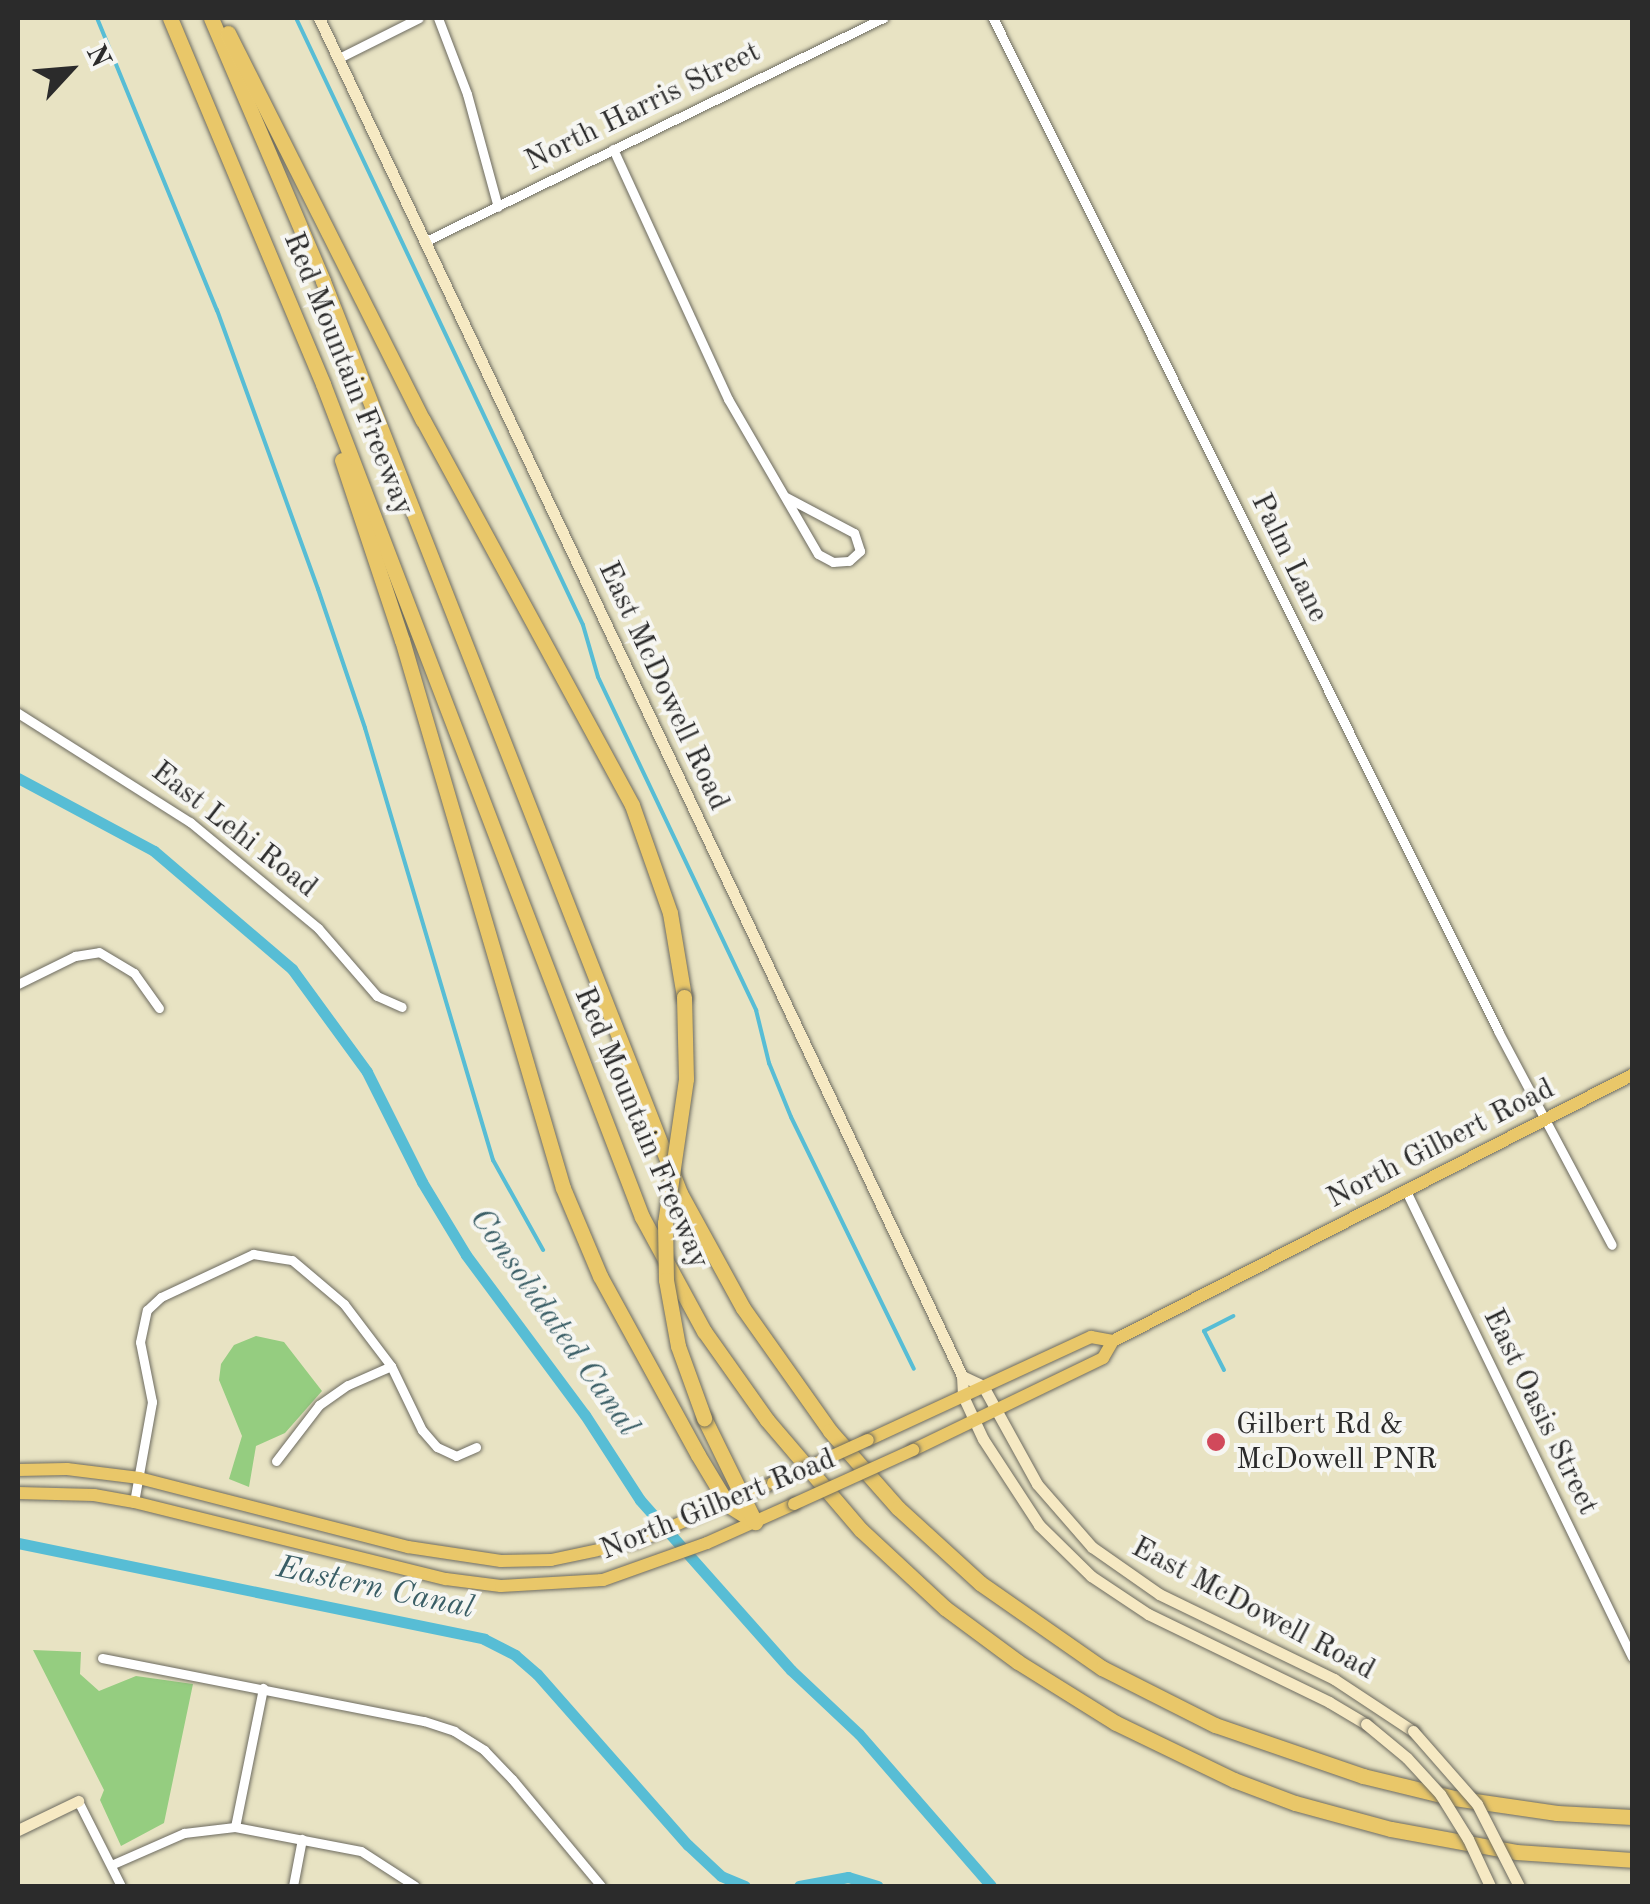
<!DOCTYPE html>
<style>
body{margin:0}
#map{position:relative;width:1650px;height:1904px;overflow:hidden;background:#e8e3c3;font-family:"Old Standard TT",serif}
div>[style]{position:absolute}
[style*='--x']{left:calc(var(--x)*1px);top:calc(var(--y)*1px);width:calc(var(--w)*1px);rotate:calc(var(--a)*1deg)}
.green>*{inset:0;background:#95cd80}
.stream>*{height:4px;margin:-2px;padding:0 2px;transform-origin:2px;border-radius:2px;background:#57bdd5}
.canal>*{height:11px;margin:-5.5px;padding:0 5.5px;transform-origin:5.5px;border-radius:5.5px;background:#57bdd5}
.roads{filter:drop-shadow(0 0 2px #6d6b60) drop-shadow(0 0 2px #6d6b60)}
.street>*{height:9px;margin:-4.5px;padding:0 4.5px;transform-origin:4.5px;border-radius:4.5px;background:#fff}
.secondary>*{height:11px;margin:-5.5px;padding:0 5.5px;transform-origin:5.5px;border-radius:5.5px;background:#f6e9c3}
.primary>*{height:12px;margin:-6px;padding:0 6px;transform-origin:6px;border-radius:6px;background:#e9c769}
.highway>*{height:15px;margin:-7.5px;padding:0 7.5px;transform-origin:7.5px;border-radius:7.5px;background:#e9c769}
.bridges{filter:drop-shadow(0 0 2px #6d6b60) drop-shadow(0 0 2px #6d6b60)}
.secondary-bridge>*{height:11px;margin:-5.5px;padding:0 5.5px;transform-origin:5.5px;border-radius:5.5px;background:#f6e9c3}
.primary-bridge>*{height:12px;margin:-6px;padding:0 6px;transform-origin:6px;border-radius:6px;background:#e9c769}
.highway-bridge>*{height:15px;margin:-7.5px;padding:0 7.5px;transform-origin:7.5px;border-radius:7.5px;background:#e9c769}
.dots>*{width:28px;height:28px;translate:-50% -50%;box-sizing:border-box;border:5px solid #f6f6f2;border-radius:50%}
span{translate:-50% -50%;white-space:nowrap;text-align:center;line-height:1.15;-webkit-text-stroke:8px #f6f6f2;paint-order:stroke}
.street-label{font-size:30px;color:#2b2b2b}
.poi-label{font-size:30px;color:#2b2b2b}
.left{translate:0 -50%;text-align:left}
.water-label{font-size:32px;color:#3a5e66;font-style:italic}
.frame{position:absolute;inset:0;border:20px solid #2b2b2b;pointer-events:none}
.north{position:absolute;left:20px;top:20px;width:100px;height:100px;-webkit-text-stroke:8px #f6f6f2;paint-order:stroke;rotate:64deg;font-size:28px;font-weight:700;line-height:40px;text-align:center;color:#2b2b2b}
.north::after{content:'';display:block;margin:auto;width:35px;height:45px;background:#2b2b2b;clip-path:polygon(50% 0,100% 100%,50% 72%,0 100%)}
</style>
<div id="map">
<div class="green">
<i style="clip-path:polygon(256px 1336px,284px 1342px,322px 1391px,285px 1433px,256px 1446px,249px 1487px,229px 1479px,242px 1436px,219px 1380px,221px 1364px,234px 1345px)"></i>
<i style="clip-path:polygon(33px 1650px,81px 1652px,80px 1674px,99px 1691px,136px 1676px,193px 1684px,164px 1823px,121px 1846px,100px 1800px,104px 1790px)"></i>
</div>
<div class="stream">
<i style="--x:97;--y:18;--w:316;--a:67.7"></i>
<i style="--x:217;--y:310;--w:297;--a:70.1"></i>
<i style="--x:318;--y:589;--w:147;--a:71.3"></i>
<i style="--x:365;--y:728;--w:451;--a:73.5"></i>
<i style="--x:493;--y:1160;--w:103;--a:60.9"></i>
<i style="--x:296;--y:18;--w:671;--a:64.69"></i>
<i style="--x:583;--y:625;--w:54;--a:73.9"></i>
<i style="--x:598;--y:677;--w:369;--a:64.6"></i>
<i style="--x:756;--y:1010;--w:55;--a:76.2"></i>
<i style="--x:769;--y:1063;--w:58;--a:67.8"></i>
<i style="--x:791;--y:1117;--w:280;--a:64"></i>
<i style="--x:1224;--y:1370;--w:44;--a:-117.1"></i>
<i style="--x:1204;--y:1331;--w:33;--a:-27"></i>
</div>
<div class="canal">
<i style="--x:18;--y:778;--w:154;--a:28.2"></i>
<i style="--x:154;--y:851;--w:182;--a:40.5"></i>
<i style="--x:292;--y:969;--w:127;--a:53.9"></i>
<i style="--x:367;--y:1072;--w:123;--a:63.4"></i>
<i style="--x:422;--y:1182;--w:85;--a:58.9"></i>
<i style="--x:466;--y:1255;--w:199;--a:53.4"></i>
<i style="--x:585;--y:1415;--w:101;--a:57.1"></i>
<i style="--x:640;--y:1500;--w:227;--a:48.4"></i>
<i style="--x:791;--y:1670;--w:93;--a:43.3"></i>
<i style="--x:859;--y:1734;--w:201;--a:49"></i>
<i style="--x:18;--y:1543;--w:476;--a:11.6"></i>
<i style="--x:484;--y:1639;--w:35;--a:27"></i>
<i style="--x:515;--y:1655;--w:29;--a:41"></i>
<i style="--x:537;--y:1674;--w:228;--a:48.6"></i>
<i style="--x:688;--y:1845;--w:45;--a:43.2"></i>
<i style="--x:721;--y:1876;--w:26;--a:23"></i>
<i style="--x:799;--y:1886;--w:50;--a:-10.4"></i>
<i style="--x:848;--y:1877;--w:31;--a:17"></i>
</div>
<div class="roads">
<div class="street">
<i style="--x:438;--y:18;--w:81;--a:69.1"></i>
<i style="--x:467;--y:94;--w:117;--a:74.7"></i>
<i style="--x:993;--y:18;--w:1132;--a:63.5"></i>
<i style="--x:1498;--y:1031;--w:242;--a:62"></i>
<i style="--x:339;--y:58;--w:89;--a:-26.6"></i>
<i style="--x:613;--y:149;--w:275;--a:65.3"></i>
<i style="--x:728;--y:399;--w:179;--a:59.9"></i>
<i style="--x:818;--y:554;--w:17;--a:28"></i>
<i style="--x:833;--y:562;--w:16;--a:-4"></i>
<i style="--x:849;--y:561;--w:15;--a:-42"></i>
<i style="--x:860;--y:551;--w:19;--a:-108"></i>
<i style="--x:854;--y:533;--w:77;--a:-152.1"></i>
<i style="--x:426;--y:241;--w:509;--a:-26.01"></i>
<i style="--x:18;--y:713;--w:204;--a:32.4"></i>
<i style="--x:190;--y:822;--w:166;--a:39.6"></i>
<i style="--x:318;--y:928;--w:90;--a:49.1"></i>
<i style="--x:377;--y:996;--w:27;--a:24"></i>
<i style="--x:18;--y:984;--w:64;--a:-26.2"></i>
<i style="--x:75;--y:956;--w:24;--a:-9"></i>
<i style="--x:99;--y:952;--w:41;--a:31"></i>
<i style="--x:134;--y:973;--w:43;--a:54.5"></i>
<i style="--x:1405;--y:1189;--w:520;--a:64.12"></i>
<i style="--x:276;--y:1461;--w:71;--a:-52.5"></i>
<i style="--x:319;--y:1405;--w:35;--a:-35"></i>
<i style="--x:348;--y:1385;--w:47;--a:-23.8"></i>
<i style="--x:134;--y:1502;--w:102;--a:-79.8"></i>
<i style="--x:152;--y:1402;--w:61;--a:-101.3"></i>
<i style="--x:140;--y:1342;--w:33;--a:-78"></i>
<i style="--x:147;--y:1310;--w:19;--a:-43"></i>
<i style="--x:161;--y:1297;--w:102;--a:-25.1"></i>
<i style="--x:253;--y:1254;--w:39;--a:9"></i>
<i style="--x:292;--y:1260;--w:68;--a:40.2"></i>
<i style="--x:344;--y:1304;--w:78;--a:52.8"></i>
<i style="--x:391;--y:1366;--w:71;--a:64.2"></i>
<i style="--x:422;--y:1430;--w:23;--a:49"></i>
<i style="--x:437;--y:1447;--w:21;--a:25"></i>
<i style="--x:456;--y:1456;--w:22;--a:-24"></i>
<i style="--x:102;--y:1658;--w:328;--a:11.1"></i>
<i style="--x:424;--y:1721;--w:32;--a:18"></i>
<i style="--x:454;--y:1731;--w:36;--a:32"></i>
<i style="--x:484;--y:1750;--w:40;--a:46"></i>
<i style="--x:512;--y:1779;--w:139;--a:50.2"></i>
<i style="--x:78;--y:1801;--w:95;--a:63.2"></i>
<i style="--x:235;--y:1827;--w:142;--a:-78.6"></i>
<i style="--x:111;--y:1865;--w:80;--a:-23.7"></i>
<i style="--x:184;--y:1833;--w:51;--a:-6.7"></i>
<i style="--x:235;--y:1827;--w:128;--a:10.8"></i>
<i style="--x:361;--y:1851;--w:64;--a:32.9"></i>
<i style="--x:293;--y:1886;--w:48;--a:-79.2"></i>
</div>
<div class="secondary">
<i style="--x:319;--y:18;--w:1503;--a:64.66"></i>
<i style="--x:962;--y:1376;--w:20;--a:87"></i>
<i style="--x:963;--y:1396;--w:47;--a:65.1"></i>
<i style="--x:983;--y:1439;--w:103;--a:56.9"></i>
<i style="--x:1039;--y:1525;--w:73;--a:44.4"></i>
<i style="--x:1091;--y:1576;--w:69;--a:33.7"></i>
<i style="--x:1148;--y:1614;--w:201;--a:25.9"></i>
<i style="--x:1329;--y:1702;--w:43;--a:30.7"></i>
<i style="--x:962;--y:1376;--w:23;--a:25"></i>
<i style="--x:983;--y:1386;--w:112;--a:61.1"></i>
<i style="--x:1037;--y:1484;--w:84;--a:48.9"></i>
<i style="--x:1092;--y:1547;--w:82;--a:35"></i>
<i style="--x:1159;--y:1594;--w:195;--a:25.9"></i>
<i style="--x:1334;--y:1679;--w:95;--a:33.4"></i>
<i style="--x:18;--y:1830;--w:67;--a:-25.8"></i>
</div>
<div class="primary">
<i style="--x:868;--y:1440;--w:246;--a:-24.8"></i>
<i style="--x:1091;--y:1337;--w:22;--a:10"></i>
<i style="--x:913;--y:1450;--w:211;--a:-25.8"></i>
<i style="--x:1103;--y:1358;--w:20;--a:-60"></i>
<i style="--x:1113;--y:1341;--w:583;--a:-27.14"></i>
<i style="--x:18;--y:1470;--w:49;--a:-1.2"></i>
<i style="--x:67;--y:1469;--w:73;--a:7.1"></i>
<i style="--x:139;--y:1478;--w:278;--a:14.4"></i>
<i style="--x:408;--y:1547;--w:94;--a:8.6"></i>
<i style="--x:501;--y:1561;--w:50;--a:-1.1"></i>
<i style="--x:551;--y:1560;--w:87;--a:-12"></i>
<i style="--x:636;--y:1542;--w:149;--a:-23.3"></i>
<i style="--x:18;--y:1493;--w:76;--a:1.5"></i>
<i style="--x:94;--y:1495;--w:41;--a:9.9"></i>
<i style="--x:134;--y:1502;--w:321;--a:13.9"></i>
<i style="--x:446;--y:1579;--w:55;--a:7.3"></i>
<i style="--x:501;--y:1586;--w:102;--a:-3.4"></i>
<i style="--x:603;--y:1580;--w:110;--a:-19.6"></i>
<i style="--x:707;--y:1543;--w:95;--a:-24.1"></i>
</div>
<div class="highway">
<i style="--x:170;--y:18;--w:397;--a:67.3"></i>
<i style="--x:323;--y:384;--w:892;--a:69.05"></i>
<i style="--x:642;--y:1217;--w:130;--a:61.5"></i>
<i style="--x:704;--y:1331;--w:109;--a:54.7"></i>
<i style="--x:767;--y:1420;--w:145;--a:49.5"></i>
<i style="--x:861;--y:1530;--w:115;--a:42.9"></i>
<i style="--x:945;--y:1608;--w:91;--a:36.5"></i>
<i style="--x:1018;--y:1662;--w:115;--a:31.9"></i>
<i style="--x:1116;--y:1723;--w:131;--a:25.8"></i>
<i style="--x:1234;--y:1780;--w:65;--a:20.7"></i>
<i style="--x:1295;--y:1803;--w:99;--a:15.2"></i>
<i style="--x:1391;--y:1829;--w:127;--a:10.4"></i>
<i style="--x:1516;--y:1852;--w:116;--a:3.9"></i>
<i style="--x:211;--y:18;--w:286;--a:66.9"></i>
<i style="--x:323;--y:281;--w:979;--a:68.62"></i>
<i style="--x:680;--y:1193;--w:131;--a:61.3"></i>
<i style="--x:743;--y:1308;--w:151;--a:54.7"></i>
<i style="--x:830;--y:1431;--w:103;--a:48.6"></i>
<i style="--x:898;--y:1508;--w:111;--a:42.4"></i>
<i style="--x:980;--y:1583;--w:149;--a:34.9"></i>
<i style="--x:1102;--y:1668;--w:127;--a:26.8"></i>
<i style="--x:1215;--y:1725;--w:157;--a:19"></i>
<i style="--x:1363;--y:1776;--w:94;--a:13.6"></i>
<i style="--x:1454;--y:1798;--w:104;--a:8.3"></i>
<i style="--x:1557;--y:1813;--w:75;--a:3.1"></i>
<i style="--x:228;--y:33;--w:433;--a:63.3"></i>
<i style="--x:423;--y:420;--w:438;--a:61.5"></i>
<i style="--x:632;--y:805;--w:114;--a:70.6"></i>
<i style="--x:670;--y:913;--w:85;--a:80.5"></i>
<i style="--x:342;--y:460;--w:190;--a:71.6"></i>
<i style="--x:402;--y:640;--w:571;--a:73.63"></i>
<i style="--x:563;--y:1188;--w:95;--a:67.2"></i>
<i style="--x:600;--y:1276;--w:204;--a:61.3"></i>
<i style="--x:698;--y:1455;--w:58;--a:59"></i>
<i style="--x:728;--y:1505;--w:32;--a:32"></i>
<i style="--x:704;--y:1418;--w:116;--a:63.9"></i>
</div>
</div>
<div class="bridges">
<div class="secondary-bridge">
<i style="--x:1366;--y:1724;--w:53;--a:39.7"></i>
<i style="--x:1407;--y:1758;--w:49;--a:47.5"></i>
<i style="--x:1440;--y:1794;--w:53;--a:58.1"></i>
<i style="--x:1468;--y:1839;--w:52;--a:64.9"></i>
<i style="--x:1413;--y:1731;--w:97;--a:48.8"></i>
<i style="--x:1477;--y:1804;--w:92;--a:62.9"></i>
</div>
<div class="primary-bridge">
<i style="--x:773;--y:1483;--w:104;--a:-24.4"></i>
<i style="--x:794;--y:1504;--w:131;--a:-24.4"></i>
</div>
<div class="highway-bridge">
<i style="--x:684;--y:997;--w:82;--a:88.6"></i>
<i style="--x:686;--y:1079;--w:146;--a:98.3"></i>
<i style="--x:665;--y:1223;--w:57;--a:89"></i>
<i style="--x:666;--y:1280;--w:67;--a:79.7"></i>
<i style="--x:678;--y:1346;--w:77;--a:70.1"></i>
</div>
</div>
<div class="dots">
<i style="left:1216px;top:1442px;background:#d1495b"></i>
</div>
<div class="street-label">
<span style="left:643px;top:107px;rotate:-26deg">North Harris Street</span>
<span style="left:348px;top:374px;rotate:68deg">Red Mountain Freeway</span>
<span style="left:1289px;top:558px;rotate:64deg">Palm Lane</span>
<span style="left:663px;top:686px;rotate:65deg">East McDowell Road</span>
<span style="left:234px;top:830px;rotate:38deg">East Lehi Road</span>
<span style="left:641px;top:1128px;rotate:67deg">Red Mountain Freeway</span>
<span style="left:1441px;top:1144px;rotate:-27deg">North Gilbert Road</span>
<span style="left:1540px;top:1412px;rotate:64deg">East Oasis Street</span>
<span style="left:718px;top:1505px;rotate:-22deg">North Gilbert Road</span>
<span style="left:1253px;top:1609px;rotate:28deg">East McDowell Road</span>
</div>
<div class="poi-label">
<span class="left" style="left:1236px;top:1442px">Gilbert Rd &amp;<br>McDowell PNR</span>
</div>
<div class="water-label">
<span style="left:553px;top:1323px;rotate:55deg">Consolidated Canal</span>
<span style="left:375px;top:1589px;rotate:12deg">Eastern Canal</span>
</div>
<div class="frame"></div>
<div class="north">N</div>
</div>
